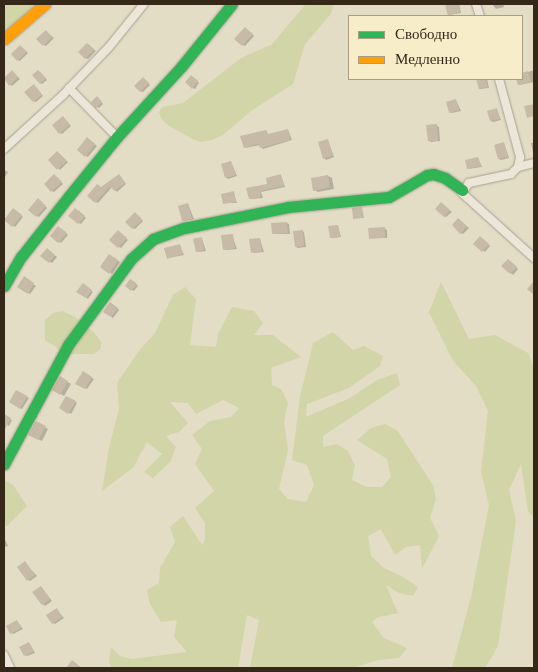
<!DOCTYPE html>
<meta charset="utf-8">
<style>
body{margin:0}
#map{position:relative;width:538px;height:672px;overflow:hidden;background:#e3ddc6;font-family:"Times New Roman",serif}
div>[style]{position:absolute}
[style*='--x']{left:calc(var(--x)*1px);top:calc(var(--y)*1px);width:calc(var(--w)*1px);rotate:calc(var(--a)*1deg)}
.green>*{inset:0;background:#d1d5a7}
.shadow>*{inset:0;background:#0003}
.building>*{inset:0;background:#c7baa7}
.roads{filter:drop-shadow(0 0 1px #a7a090) drop-shadow(0 0 1px #a7a090)}
.street>*{height:8px;margin:-4px;padding:0 4px;transform-origin:4px;border-radius:4px;background:#ebe6d8}
.fast>*{height:11px;margin:-5.5px;padding:0 5.5px;transform-origin:5.5px;border-radius:5.5px;background:#30b455}
.slow>*{height:11px;margin:-5.5px;padding:0 5.5px;transform-origin:5.5px;border-radius:5.5px;background:#ff9f0a}
span{translate:-50% -50%;white-space:nowrap;text-align:center;line-height:1.15;-webkit-text-stroke:4.5px #f7edc9;paint-order:stroke}
.frame{position:absolute;inset:0;border:5px solid #352819;pointer-events:none}
.legend{position:absolute;left:348px;top:15px;width:175px;height:65px;box-sizing:border-box;background:#f7edc9;border:1px solid #a99e83;margin:0;padding:6px 9px;list-style:none;font-size:15px;color:#352819}
.legend li{display:flex;align-items:center;gap:10px;height:25px}
.legend b{width:25px;border:1px solid #a99e83}
</style>
<div id="map">
<div class="green">
<i style="clip-path:polygon(4px 4px,39px 4px,4px 37px)"></i>
<i style="clip-path:polygon(306px 4px,334px 4px,331px 14px,305px 44px,293px 84px,251px 111px,223px 135px,212px 140px,200px 142px,192px 139px,166px 124px,161px 118px,159px 112px,162px 107px,183px 103px,241px 58px,272px 44px)"></i>
<i style="clip-path:polygon(441px 282px,469px 339px,495px 335px,528px 353px,534px 368px,534px 517px,528px 511px,521px 464px,509px 490px,516px 521px,498px 646px,485px 668px,452px 668px,471px 597px,489px 505px,481px 472px,488px 411px,476px 386px,453px 361px,429px 312px)"></i>
<i style="clip-path:polygon(185px 287px,196px 299px,190px 345px,216px 347px,218px 334px,232px 307px,254px 311px,263px 323px,254px 335px,273px 335px,301px 357px,271px 368px,272px 385px,281px 389px,288px 403px,284px 422px,288px 450px,279px 489px,288px 499px,306px 502px,314px 485px,307px 465px,292px 460px,300px 397px,313px 343px,333px 332px,353px 350px,364px 346px,383px 356px,380px 366px,349px 388px,307px 404px,306px 417px,350px 398px,377px 380px,397px 373px,400px 385px,323px 436px,323px 447px,337px 444px,348px 451px,355px 465px,352px 480px,367px 487px,382px 487px,391px 477px,387px 459px,357px 440px,371px 428px,385px 424px,397px 430px,433px 485px,436px 499px,430px 518px,439px 536px,422px 569px,420px 545px,406px 547px,395px 555px,381px 529px,368px 536px,371px 556px,384px 568px,403px 577px,418px 587px,413px 596px,399px 593px,386px 585px,398px 613px,378px 617px,372px 622px,384px 638px,407px 648px,399px 658px,378px 660px,352px 668px,250px 668px,259px 620px,247px 615px,238px 668px,112px 668px,109px 662px,111px 647px,120px 656px,132px 659px,187px 652px,174px 637px,177px 620px,161px 622px,150px 604px,147px 590px,159px 583px,160px 568px,175px 542px,170px 527px,183px 516px,202px 545px,205px 540px,205px 523px,195px 508px,214px 491px,195px 464px,202px 449px,192px 435px,210px 421px,231px 417px,239px 408px,223px 400px,196px 414px,188px 403px,170px 402px,188px 423px,179px 432px,166px 436px,176px 447px,171px 461px,153px 478px,144px 472px,162px 454px,147px 442px,133px 468px,102px 491px,109px 448px,119px 409px,117px 383px,138px 352px,155px 333px,173px 295px)"></i>
<i style="clip-path:polygon(62px 311px,75px 317px,94px 332px,101px 342px,101px 348px,94px 354px,62px 354px,55px 346px,45px 341px,45px 320px,53px 313px)"></i>
<i style="clip-path:polygon(4px 480px,13px 485px,27px 506px,7px 526px,4px 526px)"></i>
</div>
<div class="shadow">
<i style="clip-path:polygon(446px 4px,459px 4px,461px 13px,449px 15px)"></i>
<i style="clip-path:polygon(492px 4px,503px 4px,504px 7px,496px 9px)"></i>
<i style="clip-path:polygon(247px 30px,254px 36px,245px 46px,243px 45px)"></i>
<i style="clip-path:polygon(48px 33px,54px 38px,46px 46px,44px 45px)"></i>
<i style="clip-path:polygon(88px 44px,96px 51px,88px 59px,85px 58px)"></i>
<i style="clip-path:polygon(20px 46px,28px 53px,20px 61px,18px 60px)"></i>
<i style="clip-path:polygon(534px 70px,534px 82px,519px 85px,518px 79px,522px 79px,522px 74px)"></i>
<i style="clip-path:polygon(12px 71px,20px 79px,12px 86px,4px 79px)"></i>
<i style="clip-path:polygon(40px 72px,47px 80px,42px 84px,40px 83px)"></i>
<i style="clip-path:polygon(193px 78px,199px 83px,195px 89px,193px 88px)"></i>
<i style="clip-path:polygon(477px 79px,487px 79px,489px 88px,480px 89px)"></i>
<i style="clip-path:polygon(145px 80px,150px 85px,143px 92px,140px 91px)"></i>
<i style="clip-path:polygon(36px 87px,43px 96px,36px 102px,33px 101px)"></i>
<i style="clip-path:polygon(99px 99px,103px 104px,99px 108px,97px 107px)"></i>
<i style="clip-path:polygon(456px 100px,461px 111px,452px 113px,450px 112px)"></i>
<i style="clip-path:polygon(497px 110px,501px 120px,493px 122px,491px 121px)"></i>
<i style="clip-path:polygon(65px 119px,71px 126px,62px 134px,60px 133px)"></i>
<i style="clip-path:polygon(437px 126px,439px 127px,440px 141px,431px 142px,429px 141px)"></i>
<i style="clip-path:polygon(288px 130px,292px 140px,263px 149px,260px 145px,245px 148px,266px 131px,269px 135px)"></i>
<i style="clip-path:polygon(90px 140px,97px 146px,88px 157px,86px 156px)"></i>
<i style="clip-path:polygon(328px 141px,334px 157px,326px 160px,324px 158px)"></i>
<i style="clip-path:polygon(504px 143px,509px 158px,501px 160px,499px 159px)"></i>
<i style="clip-path:polygon(531px 143px,534px 143px,534px 157px)"></i>
<i style="clip-path:polygon(57px 152px,68px 162px,60px 170px,49px 160px)"></i>
<i style="clip-path:polygon(478px 158px,482px 167px,468px 169px)"></i>
<i style="clip-path:polygon(231px 162px,237px 176px,228px 179px,226px 177px)"></i>
<i style="clip-path:polygon(4px 170px,8px 172px,4px 179px)"></i>
<i style="clip-path:polygon(281px 176px,285px 187px,261px 192px,263px 198px,250px 199px)"></i>
<i style="clip-path:polygon(328px 176px,332px 178px,334px 189px,318px 192px,314px 190px)"></i>
<i style="clip-path:polygon(57px 177px,63px 184px,54px 192px,52px 191px)"></i>
<i style="clip-path:polygon(121px 177px,126px 184px,117px 192px,112px 187px,98px 203px,96px 202px,102px 188px)"></i>
<i style="clip-path:polygon(233px 192px,237px 203px,224px 203px)"></i>
<i style="clip-path:polygon(40px 201px,47px 208px,39px 217px,37px 216px)"></i>
<i style="clip-path:polygon(188px 204px,194px 219px,185px 221px,183px 220px)"></i>
<i style="clip-path:polygon(443px 205px,452px 212px,446px 217px,444px 216px)"></i>
<i style="clip-path:polygon(362px 209px,364px 218px,354px 218px)"></i>
<i style="clip-path:polygon(78px 210px,86px 218px,81px 224px,79px 223px)"></i>
<i style="clip-path:polygon(15px 211px,23px 217px,15px 227px,5px 220px)"></i>
<i style="clip-path:polygon(138px 215px,143px 221px,135px 229px,132px 228px)"></i>
<i style="clip-path:polygon(460px 221px,469px 228px,463px 234px,461px 233px)"></i>
<i style="clip-path:polygon(287px 223px,289px 224px,290px 234px,273px 234px)"></i>
<i style="clip-path:polygon(338px 226px,341px 237px,333px 238px,331px 237px)"></i>
<i style="clip-path:polygon(60px 228px,68px 235px,61px 243px,51px 236px)"></i>
<i style="clip-path:polygon(384px 228px,387px 230px,387px 238px,370px 238px)"></i>
<i style="clip-path:polygon(302px 231px,304px 232px,306px 247px,298px 248px,296px 247px)"></i>
<i style="clip-path:polygon(121px 233px,128px 240px,121px 248px,119px 247px)"></i>
<i style="clip-path:polygon(232px 235px,237px 249px,226px 250px,224px 249px)"></i>
<i style="clip-path:polygon(202px 239px,206px 251px,199px 252px,197px 251px)"></i>
<i style="clip-path:polygon(260px 239px,264px 252px,254px 253px,252px 252px)"></i>
<i style="clip-path:polygon(482px 239px,490px 246px,485px 252px,475px 244px)"></i>
<i style="clip-path:polygon(179px 245px,184px 255px,168px 258px)"></i>
<i style="clip-path:polygon(49px 251px,57px 257px,52px 263px,42px 256px)"></i>
<i style="clip-path:polygon(110px 256px,120px 262px,112px 274px,102px 267px)"></i>
<i style="clip-path:polygon(510px 261px,518px 269px,513px 275px,503px 266px)"></i>
<i style="clip-path:polygon(24px 278px,36px 286px,30px 294px,19px 286px)"></i>
<i style="clip-path:polygon(133px 281px,138px 286px,134px 291px,132px 290px)"></i>
<i style="clip-path:polygon(83px 285px,93px 292px,88px 299px,78px 291px)"></i>
<i style="clip-path:polygon(111px 303px,119px 310px,113px 318px,105px 311px)"></i>
<i style="clip-path:polygon(83px 373px,94px 379px,87px 389px,77px 383px)"></i>
<i style="clip-path:polygon(60px 378px,71px 384px,64px 396px,54px 390px)"></i>
<i style="clip-path:polygon(17px 391px,29px 398px,22px 409px,11px 402px)"></i>
<i style="clip-path:polygon(67px 397px,77px 403px,71px 414px,60px 408px)"></i>
<i style="clip-path:polygon(4px 416px,12px 420px,9px 426px,4px 423px)"></i>
<i style="clip-path:polygon(36px 422px,48px 429px,42px 441px,30px 435px)"></i>
<i style="clip-path:polygon(4px 537px,8px 546px,4px 547px)"></i>
<i style="clip-path:polygon(25px 563px,37px 576px,30px 581px,28px 580px)"></i>
<i style="clip-path:polygon(41px 587px,52px 601px,45px 606px,43px 604px)"></i>
<i style="clip-path:polygon(57px 610px,64px 618px,55px 624px,53px 623px)"></i>
<i style="clip-path:polygon(17px 621px,23px 629px,13px 634px,11px 633px)"></i>
<i style="clip-path:polygon(29px 644px,35px 653px,27px 656px,25px 655px)"></i>
</div>
<div class="building">
<i style="clip-path:polygon(445px 4px,458px 4px,460px 12px,448px 16px)"></i>
<i style="clip-path:polygon(245px 27px,253px 34px,242px 46px,234px 39px)"></i>
<i style="clip-path:polygon(46px 30px,52px 37px,43px 46px,36px 39px)"></i>
<i style="clip-path:polygon(87px 43px,94px 50px,85px 59px,78px 52px)"></i>
<i style="clip-path:polygon(20px 45px,27px 52px,17px 61px,11px 54px)"></i>
<i style="clip-path:polygon(12px 70px,18px 77px,9px 86px,4px 78px)"></i>
<i style="clip-path:polygon(38px 70px,46px 78px,40px 84px,32px 75px)"></i>
<i style="clip-path:polygon(528px 71px,531px 82px,518px 85px,516px 79px,522px 79px,522px 73px)"></i>
<i style="clip-path:polygon(191px 75px,198px 81px,192px 89px,185px 82px)"></i>
<i style="clip-path:polygon(143px 77px,149px 83px,140px 92px,134px 86px)"></i>
<i style="clip-path:polygon(476px 79px,485px 79px,488px 87px,479px 89px)"></i>
<i style="clip-path:polygon(34px 84px,42px 95px,33px 102px,24px 92px)"></i>
<i style="clip-path:polygon(97px 96px,102px 102px,96px 108px,91px 102px)"></i>
<i style="clip-path:polygon(456px 99px,459px 110px,449px 113px,446px 102px)"></i>
<i style="clip-path:polygon(534px 104px,534px 116px,527px 118px,524px 106px)"></i>
<i style="clip-path:polygon(497px 108px,500px 119px,490px 121px,487px 111px)"></i>
<i style="clip-path:polygon(63px 116px,70px 125px,59px 134px,52px 125px)"></i>
<i style="clip-path:polygon(437px 124px,438px 141px,428px 141px,426px 125px)"></i>
<i style="clip-path:polygon(288px 129px,290px 140px,260px 148px,259px 144px,244px 148px,240px 136px,266px 130px,268px 134px)"></i>
<i style="clip-path:polygon(87px 137px,95px 144px,85px 157px,77px 150px)"></i>
<i style="clip-path:polygon(328px 139px,333px 156px,323px 159px,318px 142px)"></i>
<i style="clip-path:polygon(504px 142px,508px 157px,498px 159px,494px 145px)"></i>
<i style="clip-path:polygon(57px 151px,67px 161px,57px 170px,48px 160px)"></i>
<i style="clip-path:polygon(478px 157px,481px 166px,467px 169px,465px 160px)"></i>
<i style="clip-path:polygon(231px 161px,236px 175px,225px 178px,221px 164px)"></i>
<i style="clip-path:polygon(54px 174px,62px 182px,51px 192px,44px 184px)"></i>
<i style="clip-path:polygon(119px 174px,125px 183px,114px 191px,110px 186px,95px 203px,87px 196px,97px 184px,101px 187px)"></i>
<i style="clip-path:polygon(281px 174px,284px 186px,260px 191px,261px 197px,249px 199px,246px 188px,267px 184px,266px 178px)"></i>
<i style="clip-path:polygon(328px 175px,330px 187px,313px 191px,311px 178px)"></i>
<i style="clip-path:polygon(234px 191px,236px 202px,223px 204px,221px 194px)"></i>
<i style="clip-path:polygon(38px 198px,46px 206px,36px 217px,28px 210px)"></i>
<i style="clip-path:polygon(441px 202px,450px 210px,444px 217px,435px 209px)"></i>
<i style="clip-path:polygon(188px 203px,192px 219px,182px 221px,178px 206px)"></i>
<i style="clip-path:polygon(362px 207px,363px 218px,353px 219px,352px 208px)"></i>
<i style="clip-path:polygon(13px 208px,22px 215px,12px 227px,4px 220px)"></i>
<i style="clip-path:polygon(75px 208px,85px 216px,78px 224px,68px 216px)"></i>
<i style="clip-path:polygon(135px 212px,142px 220px,132px 229px,125px 222px)"></i>
<i style="clip-path:polygon(458px 218px,467px 226px,460px 234px,452px 225px)"></i>
<i style="clip-path:polygon(287px 222px,288px 233px,272px 234px,271px 223px)"></i>
<i style="clip-path:polygon(338px 225px,340px 237px,330px 238px,328px 226px)"></i>
<i style="clip-path:polygon(58px 226px,67px 233px,58px 243px,50px 236px)"></i>
<i style="clip-path:polygon(385px 227px,385px 238px,369px 239px,368px 228px)"></i>
<i style="clip-path:polygon(118px 230px,127px 238px,118px 248px,109px 240px)"></i>
<i style="clip-path:polygon(303px 230px,304px 246px,295px 247px,293px 231px)"></i>
<i style="clip-path:polygon(233px 234px,235px 248px,223px 250px,221px 235px)"></i>
<i style="clip-path:polygon(480px 236px,489px 244px,482px 252px,473px 244px)"></i>
<i style="clip-path:polygon(202px 237px,204px 250px,196px 252px,193px 239px)"></i>
<i style="clip-path:polygon(260px 238px,262px 251px,251px 253px,249px 239px)"></i>
<i style="clip-path:polygon(180px 244px,183px 254px,167px 259px,164px 248px)"></i>
<i style="clip-path:polygon(47px 248px,55px 255px,49px 263px,40px 256px)"></i>
<i style="clip-path:polygon(109px 254px,118px 260px,109px 274px,100px 267px)"></i>
<i style="clip-path:polygon(508px 259px,517px 267px,510px 274px,501px 266px)"></i>
<i style="clip-path:polygon(24px 276px,34px 283px,28px 294px,17px 287px)"></i>
<i style="clip-path:polygon(130px 279px,137px 284px,131px 291px,125px 286px)"></i>
<i style="clip-path:polygon(534px 281px,534px 295px,527px 289px)"></i>
<i style="clip-path:polygon(83px 283px,92px 290px,86px 298px,76px 292px)"></i>
<i style="clip-path:polygon(110px 302px,118px 308px,111px 317px,103px 312px)"></i>
<i style="clip-path:polygon(83px 371px,92px 377px,85px 389px,75px 384px)"></i>
<i style="clip-path:polygon(60px 376px,68px 381px,60px 395px,52px 390px)"></i>
<i style="clip-path:polygon(16px 390px,27px 396px,20px 409px,9px 402px)"></i>
<i style="clip-path:polygon(66px 396px,76px 401px,68px 414px,59px 408px)"></i>
<i style="clip-path:polygon(4px 414px,11px 418px,4px 431px)"></i>
<i style="clip-path:polygon(36px 421px,46px 426px,38px 440px,28px 435px)"></i>
<i style="clip-path:polygon(25px 561px,35px 575px,27px 581px,17px 567px)"></i>
<i style="clip-path:polygon(41px 586px,50px 599px,42px 605px,32px 592px)"></i>
<i style="clip-path:polygon(57px 608px,62px 617px,52px 624px,46px 615px)"></i>
<i style="clip-path:polygon(17px 620px,21px 628px,10px 634px,6px 626px)"></i>
<i style="clip-path:polygon(29px 642px,34px 651px,24px 656px,19px 647px)"></i>
<i style="clip-path:polygon(72px 660px,82px 668px,66px 668px)"></i>
</div>
<div class="roads">
<div class="street">
<i style="--x:476;--y:4;--w:13;--a:72"></i>
<i style="--x:499;--y:79;--w:81;--a:74.9"></i>
<i style="--x:520;--y:157;--w:10;--a:101"></i>
<i style="--x:518;--y:167;--w:10;--a:135"></i>
<i style="--x:511;--y:174;--w:43;--a:167.9"></i>
<i style="--x:469;--y:183;--w:12;--a:125"></i>
<i style="--x:462;--y:193;--w:97;--a:42.1"></i>
<i style="--x:69;--y:88;--w:69;--a:45.6"></i>
<i style="--x:4;--y:149;--w:80;--a:-42.5"></i>
<i style="--x:63;--y:95;--w:66;--a:-46.2"></i>
<i style="--x:109;--y:47;--w:55;--a:-50.9"></i>
<i style="--x:518;--y:167;--w:16;--a:-14"></i>
<i style="--x:4;--y:655;--w:14;--a:65"></i>
</div>
<div class="fast">
<i style="--x:4;--y:286;--w:34;--a:-60"></i>
<i style="--x:21;--y:257;--w:78;--a:-51.8"></i>
<i style="--x:69;--y:196;--w:76;--a:-50.9"></i>
<i style="--x:117;--y:137;--w:95;--a:-47.6"></i>
<i style="--x:181;--y:67;--w:81;--a:-51"></i>
<i style="--x:4;--y:464;--w:135;--a:-61.7"></i>
<i style="--x:68;--y:345;--w:107;--a:-53.8"></i>
<i style="--x:131;--y:259;--w:30;--a:-42"></i>
<i style="--x:153;--y:239;--w:33;--a:-20"></i>
<i style="--x:184;--y:228;--w:106;--a:-11.4"></i>
<i style="--x:288;--y:207;--w:101;--a:-5.7"></i>
<i style="--x:389;--y:197;--w:44;--a:-30.1"></i>
<i style="--x:427;--y:175;--w:6;--a:-9"></i>
<i style="--x:433;--y:174;--w:13;--a:18"></i>
<i style="--x:445;--y:178;--w:21;--a:35"></i>
</div>
<div class="slow">
<i style="--x:4;--y:39;--w:54;--a:-40.5"></i>
</div>
</div>
<div class="frame"></div>
<ul class="legend">
<li><b style="height:6px;background:#30b455"></b>Свободно</li>
<li><b style="height:6px;background:#ff9f0a"></b>Медленно</li>
</ul>
</div>
